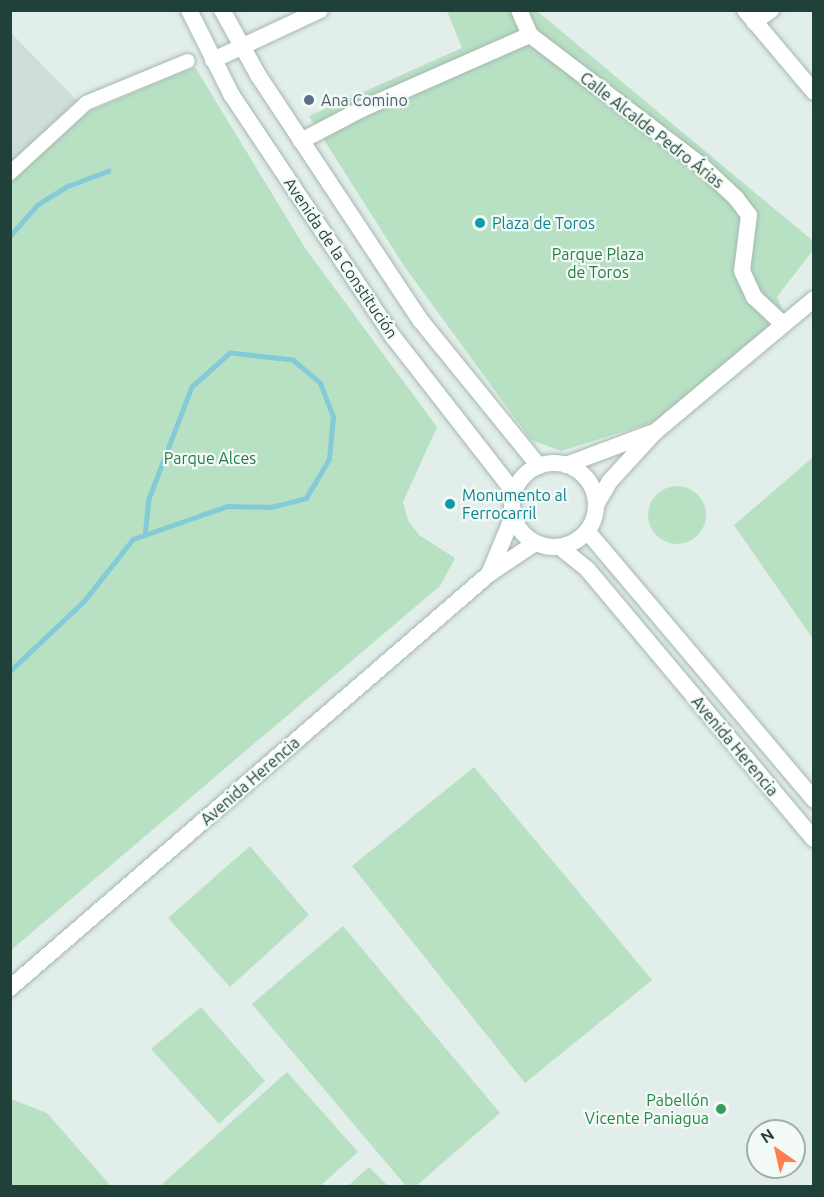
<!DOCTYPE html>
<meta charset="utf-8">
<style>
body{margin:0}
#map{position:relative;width:824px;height:1197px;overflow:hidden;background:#e2eee9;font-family:Ubuntu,sans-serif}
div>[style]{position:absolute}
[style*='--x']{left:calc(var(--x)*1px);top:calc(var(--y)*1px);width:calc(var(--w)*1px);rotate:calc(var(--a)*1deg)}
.built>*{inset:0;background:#d0ded8}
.green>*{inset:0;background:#b8e1c4}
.round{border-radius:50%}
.stream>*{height:4.5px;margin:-2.25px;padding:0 2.25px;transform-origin:2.25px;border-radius:2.25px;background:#84cad9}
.roads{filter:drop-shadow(0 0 2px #a4b7b1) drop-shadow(0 0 2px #a4b7b1)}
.pedestrian>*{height:14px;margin:-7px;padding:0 7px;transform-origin:7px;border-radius:7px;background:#fff}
.minor>*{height:16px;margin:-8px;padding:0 8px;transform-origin:8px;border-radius:8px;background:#fff}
.minor>.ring{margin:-8px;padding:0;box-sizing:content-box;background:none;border:16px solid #fff;border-radius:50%}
.dots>*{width:16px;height:16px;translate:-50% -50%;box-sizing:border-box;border:3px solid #f3faf6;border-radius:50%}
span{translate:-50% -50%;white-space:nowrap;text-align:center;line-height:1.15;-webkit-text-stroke:4.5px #f3faf6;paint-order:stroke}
.service-label{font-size:16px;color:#4e5e75}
.left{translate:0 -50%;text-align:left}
.street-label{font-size:16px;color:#204139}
.culture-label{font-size:16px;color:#0d838f}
.park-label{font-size:16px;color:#257c49}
.leisure-label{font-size:16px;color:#27864d}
.right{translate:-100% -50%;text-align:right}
.frame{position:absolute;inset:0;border:12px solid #204139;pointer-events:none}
.north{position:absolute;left:746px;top:1119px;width:60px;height:60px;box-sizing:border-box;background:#f3faf6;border:2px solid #9fb0aa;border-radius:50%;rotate:326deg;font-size:16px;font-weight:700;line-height:24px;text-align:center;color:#204139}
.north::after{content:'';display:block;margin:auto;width:21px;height:27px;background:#ff7e4e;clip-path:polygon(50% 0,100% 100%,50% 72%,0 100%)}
</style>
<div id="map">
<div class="built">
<i style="clip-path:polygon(10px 32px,79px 102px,10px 164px)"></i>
</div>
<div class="green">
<i style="clip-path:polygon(447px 11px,537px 11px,813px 241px,813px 250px,777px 297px,784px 313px,654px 422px,561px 451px,531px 440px,404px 266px,309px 116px,462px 48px)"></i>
<i style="clip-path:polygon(195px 67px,305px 248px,437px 427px,403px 502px,408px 520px,419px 535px,455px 558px,440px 586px,11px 950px,11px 182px,88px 112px)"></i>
<i style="clip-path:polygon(813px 457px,813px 639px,734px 525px)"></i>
<i class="round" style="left:648px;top:486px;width:58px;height:58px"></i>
<i style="clip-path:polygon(474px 767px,652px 980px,525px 1083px,352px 866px)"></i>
<i style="clip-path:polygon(250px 846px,309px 915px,230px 987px,168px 918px)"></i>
<i style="clip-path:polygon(343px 926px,500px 1113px,416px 1186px,406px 1186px,252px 1004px)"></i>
<i style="clip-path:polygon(201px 1007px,265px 1081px,219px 1124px,151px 1049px)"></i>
<i style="clip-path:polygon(287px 1072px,358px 1152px,320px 1186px,160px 1186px)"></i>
<i style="clip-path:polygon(11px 1099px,47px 1113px,111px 1186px,11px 1186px)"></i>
<i style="clip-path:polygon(369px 1167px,388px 1186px,348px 1186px)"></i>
</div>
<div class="stream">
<i style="--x:10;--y:236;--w:41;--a:-48.9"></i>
<i style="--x:37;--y:205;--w:36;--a:-32"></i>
<i style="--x:68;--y:186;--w:43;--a:-20.6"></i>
<i style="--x:10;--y:671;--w:102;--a:-43.4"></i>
<i style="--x:84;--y:601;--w:79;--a:-51.7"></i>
<i style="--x:133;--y:539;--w:100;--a:-19.3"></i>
<i style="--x:227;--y:506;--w:44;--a:1.3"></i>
<i style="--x:271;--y:507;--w:36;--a:-14"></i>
<i style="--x:306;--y:498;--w:45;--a:-59.5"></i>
<i style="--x:329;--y:459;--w:42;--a:-84.6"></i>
<i style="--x:333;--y:417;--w:36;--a:-111"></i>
<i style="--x:320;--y:383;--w:35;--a:-140"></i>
<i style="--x:293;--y:360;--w:63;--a:-173.7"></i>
<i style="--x:230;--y:353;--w:51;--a:138.2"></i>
<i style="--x:192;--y:387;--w:120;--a:111"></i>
<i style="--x:149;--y:499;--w:36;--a:96"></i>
</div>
<div class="roads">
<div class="pedestrian">
<i style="--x:10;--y:173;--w:103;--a:-42.6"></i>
<i style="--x:86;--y:103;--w:110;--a:-22.4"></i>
</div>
<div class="minor">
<i style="--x:189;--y:10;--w:94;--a:63.4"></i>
<i style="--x:231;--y:94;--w:293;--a:56.3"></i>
<i style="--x:394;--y:338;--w:195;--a:52.1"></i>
<i style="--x:222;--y:10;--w:74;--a:61"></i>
<i style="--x:258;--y:75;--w:295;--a:56.5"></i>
<i style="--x:421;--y:321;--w:187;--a:50.9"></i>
<i style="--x:519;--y:10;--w:27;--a:66"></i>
<i style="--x:530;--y:35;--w:216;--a:37.3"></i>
<i style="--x:702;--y:166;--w:47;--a:43.3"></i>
<i style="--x:736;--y:198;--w:21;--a:53"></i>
<i style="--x:749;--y:215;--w:56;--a:97.1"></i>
<i style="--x:742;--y:271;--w:29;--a:65"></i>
<i style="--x:754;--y:297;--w:40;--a:43"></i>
<i style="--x:745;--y:10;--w:107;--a:49.9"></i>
<i style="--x:754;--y:22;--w:21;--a:-35"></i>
<i style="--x:213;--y:60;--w:118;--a:-25"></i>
<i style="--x:301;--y:141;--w:69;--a:-27.7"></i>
<i style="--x:362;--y:109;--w:184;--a:-23.8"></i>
<i class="ring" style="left:512px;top:463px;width:68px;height:68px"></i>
<i style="--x:566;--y:465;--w:91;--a:-20.6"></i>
<i style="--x:596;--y:505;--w:28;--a:-60"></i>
<i style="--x:610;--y:481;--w:67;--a:-47.4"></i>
<i style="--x:655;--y:432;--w:207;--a:-39.9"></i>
<i style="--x:587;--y:531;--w:352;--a:49.8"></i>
<i style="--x:560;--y:547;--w:36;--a:39"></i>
<i style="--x:588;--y:570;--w:351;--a:50"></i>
<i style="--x:489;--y:574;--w:63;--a:-67.5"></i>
<i style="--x:10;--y:988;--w:633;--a:-40.84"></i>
<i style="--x:489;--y:574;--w:55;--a:-34"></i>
</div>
</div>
<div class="dots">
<i style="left:309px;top:100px;background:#5c6f8a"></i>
<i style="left:480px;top:223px;background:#0f9aa8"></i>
<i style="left:450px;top:504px;background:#0f9aa8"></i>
<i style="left:721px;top:1109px;background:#2e9e5b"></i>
</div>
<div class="service-label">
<span class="left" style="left:321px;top:100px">Ana Comino</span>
</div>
<div class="street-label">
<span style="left:652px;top:130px;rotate:38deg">Calle Alcalde Pedro Árias</span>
<span style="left:341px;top:258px;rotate:56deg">Avenida de la Constitución</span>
<span style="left:735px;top:746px;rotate:50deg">Avenida Herencia</span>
<span style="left:250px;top:781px;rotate:-41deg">Avenida Herencia</span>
</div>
<div class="culture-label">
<span class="left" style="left:492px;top:223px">Plaza de Toros</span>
<span class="left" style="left:462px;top:504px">Monumento al<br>Ferrocarril</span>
</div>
<div class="park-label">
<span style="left:598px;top:263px">Parque Plaza<br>de Toros</span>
<span style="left:210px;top:458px">Parque Alces</span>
</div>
<div class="leisure-label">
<span class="right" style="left:709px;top:1109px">Pabellón<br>Vicente Paniagua</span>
</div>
<div class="frame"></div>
<div class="north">N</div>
</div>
